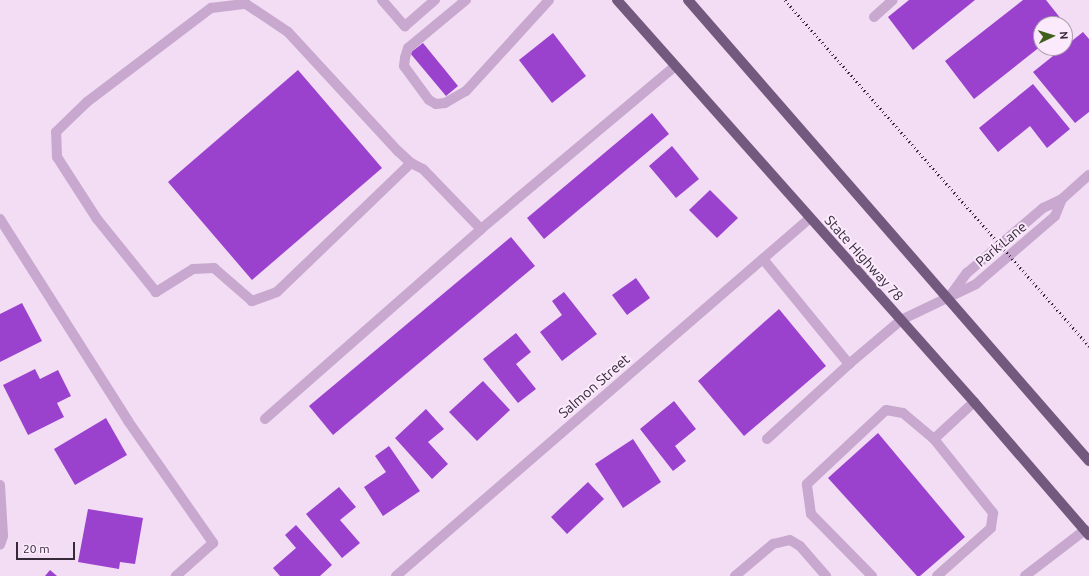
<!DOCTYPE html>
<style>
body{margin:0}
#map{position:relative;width:1089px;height:576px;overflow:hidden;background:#f2ddf4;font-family:Ubuntu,sans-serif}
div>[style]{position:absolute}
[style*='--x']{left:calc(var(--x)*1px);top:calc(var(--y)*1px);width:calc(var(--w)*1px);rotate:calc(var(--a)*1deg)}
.building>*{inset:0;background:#9a41ce}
.minor>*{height:10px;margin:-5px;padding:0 5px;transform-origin:5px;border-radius:5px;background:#c8a8ce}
.major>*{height:10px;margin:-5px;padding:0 5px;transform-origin:5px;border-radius:5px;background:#73597d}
.rail>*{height:3px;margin-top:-1.5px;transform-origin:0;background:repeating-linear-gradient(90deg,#35293a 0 1px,transparent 0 4px)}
span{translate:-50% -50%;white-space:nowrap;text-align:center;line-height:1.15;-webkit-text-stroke:4px #faeafb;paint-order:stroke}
.street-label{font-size:14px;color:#35293a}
.north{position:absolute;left:1033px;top:16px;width:40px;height:40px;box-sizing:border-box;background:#faeafb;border:1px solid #ab9dae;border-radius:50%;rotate:86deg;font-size:11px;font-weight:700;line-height:16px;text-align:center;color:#35293a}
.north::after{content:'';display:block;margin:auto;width:14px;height:18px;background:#405f1b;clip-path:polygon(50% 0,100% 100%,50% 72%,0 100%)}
.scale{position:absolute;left:16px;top:542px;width:59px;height:18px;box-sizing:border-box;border:2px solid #35293a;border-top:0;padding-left:5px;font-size:12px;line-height:14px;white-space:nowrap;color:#35293a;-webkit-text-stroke:3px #faeafb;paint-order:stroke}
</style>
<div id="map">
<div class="building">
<i style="clip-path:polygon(909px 0,975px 0,913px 50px,888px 17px)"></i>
<i style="clip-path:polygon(1023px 0,1046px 0,1065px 24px,1041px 24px,1041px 46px,974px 99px,945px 61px)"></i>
<i style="clip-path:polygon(1083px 32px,1089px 39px,1089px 112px,1075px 123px,1033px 72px)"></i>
<i style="clip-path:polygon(553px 33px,586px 76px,552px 103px,519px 60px)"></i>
<i style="clip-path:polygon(423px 43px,458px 86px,446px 96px,410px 53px)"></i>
<i style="clip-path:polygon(298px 70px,382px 168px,252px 280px,168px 182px)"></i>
<i style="clip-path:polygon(1033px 84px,1070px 129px,1047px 148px,1030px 126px,998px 152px,979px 128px)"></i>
<i style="clip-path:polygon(652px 113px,669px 134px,544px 239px,527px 218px)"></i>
<i style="clip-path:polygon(672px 146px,699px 179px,676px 198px,649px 166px)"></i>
<i style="clip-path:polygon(710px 190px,738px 218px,717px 238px,689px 210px)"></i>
<i style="clip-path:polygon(511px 237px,535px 266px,333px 435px,309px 406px)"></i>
<i style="clip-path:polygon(636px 278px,650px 298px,627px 315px,612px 295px)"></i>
<i style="clip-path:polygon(564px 292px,597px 334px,562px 361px,540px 332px,562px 315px,552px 301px)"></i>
<i style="clip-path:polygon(22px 303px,42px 341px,0 362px,0 314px)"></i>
<i style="clip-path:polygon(779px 309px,826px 366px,744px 436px,698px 381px)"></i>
<i style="clip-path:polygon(516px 333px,531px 352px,516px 364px,536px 389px,518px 403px,483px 359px)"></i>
<i style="clip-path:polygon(35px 369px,40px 379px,58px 370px,71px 396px,57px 403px,64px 417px,28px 435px,3px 385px)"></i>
<i style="clip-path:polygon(483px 381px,510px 410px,477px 441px,449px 412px)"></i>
<i style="clip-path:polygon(674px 401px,696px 429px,675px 446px,686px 461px,673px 471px,640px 429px)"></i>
<i style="clip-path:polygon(426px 409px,444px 429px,428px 442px,448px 464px,432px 479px,395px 438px)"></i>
<i style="clip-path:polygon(106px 418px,127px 455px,75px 485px,54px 449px)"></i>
<i style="clip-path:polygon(878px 433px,965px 537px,920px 576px,917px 576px,828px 478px)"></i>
<i style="clip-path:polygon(633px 439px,661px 482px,623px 508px,595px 464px)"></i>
<i style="clip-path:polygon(389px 446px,420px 491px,383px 516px,364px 487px,386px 472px,375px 456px)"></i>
<i style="clip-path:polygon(588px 482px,604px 499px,567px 534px,551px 517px)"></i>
<i style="clip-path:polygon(339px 487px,356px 507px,340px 520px,360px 543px,342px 558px,306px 514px)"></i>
<i style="clip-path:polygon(88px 509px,143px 518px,135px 564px,120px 562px,119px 569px,78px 562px)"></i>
<i style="clip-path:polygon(296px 525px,332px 565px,320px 576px,280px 576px,273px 568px,296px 548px,285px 535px)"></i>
<i style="clip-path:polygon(50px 570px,57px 576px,45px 576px)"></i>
</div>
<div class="minor">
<i style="--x:382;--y:0;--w:35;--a:49"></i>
<i style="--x:405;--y:26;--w:40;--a:-41"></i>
<i style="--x:466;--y:0;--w:75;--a:140.4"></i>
<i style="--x:408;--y:48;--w:10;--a:107"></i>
<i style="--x:405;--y:58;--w:8;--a:97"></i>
<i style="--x:404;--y:66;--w:42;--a:53.7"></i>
<i style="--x:429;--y:100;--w:8;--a:30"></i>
<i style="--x:436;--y:104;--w:9;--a:-6"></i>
<i style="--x:445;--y:103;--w:24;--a:-30"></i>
<i style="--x:466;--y:91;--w:123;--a:-47.6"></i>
<i style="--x:874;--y:17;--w:25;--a:-42"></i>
<i style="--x:411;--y:163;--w:186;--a:136.1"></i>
<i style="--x:277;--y:292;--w:27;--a:160"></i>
<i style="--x:252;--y:301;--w:50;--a:-139"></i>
<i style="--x:214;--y:268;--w:21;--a:177"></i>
<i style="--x:193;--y:269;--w:44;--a:148.1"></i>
<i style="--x:156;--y:292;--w:94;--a:-128.9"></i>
<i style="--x:97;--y:219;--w:74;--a:-122.8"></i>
<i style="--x:57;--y:157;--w:25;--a:-92"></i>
<i style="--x:56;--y:132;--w:43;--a:-44.1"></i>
<i style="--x:87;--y:102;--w:156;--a:-37.2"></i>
<i style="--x:211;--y:8;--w:35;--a:-7"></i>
<i style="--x:246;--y:4;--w:50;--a:33.7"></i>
<i style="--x:288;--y:32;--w:162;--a:47.3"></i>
<i style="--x:398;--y:151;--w:18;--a:43"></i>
<i style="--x:411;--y:163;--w:13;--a:27"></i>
<i style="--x:423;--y:169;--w:83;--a:46"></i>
<i style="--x:0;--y:219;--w:239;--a:57.6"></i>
<i style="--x:128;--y:421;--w:149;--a:55.1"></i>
<i style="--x:213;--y:543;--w:50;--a:138.3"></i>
<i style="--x:763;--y:259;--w:136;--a:50.7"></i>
<i style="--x:849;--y:364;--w:68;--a:-40.2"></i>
<i style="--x:901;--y:320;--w:83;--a:-25.6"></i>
<i style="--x:976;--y:284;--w:104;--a:-40.7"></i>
<i style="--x:1055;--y:216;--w:18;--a:-68"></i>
<i style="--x:950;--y:296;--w:29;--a:-54"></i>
<i style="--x:967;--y:273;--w:100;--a:-40.5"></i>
<i style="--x:1043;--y:208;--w:21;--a:-25"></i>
<i style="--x:1062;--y:199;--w:36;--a:-42"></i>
<i style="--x:265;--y:419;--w:288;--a:-41.3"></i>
<i style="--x:481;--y:229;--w:253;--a:-40"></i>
<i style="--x:767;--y:439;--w:111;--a:-42.4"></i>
<i style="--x:934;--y:439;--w:54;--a:-42.8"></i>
<i style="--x:0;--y:485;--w:51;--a:86.6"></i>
<i style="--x:3;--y:536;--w:9;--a:108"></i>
<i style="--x:396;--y:576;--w:547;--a:-40.85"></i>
<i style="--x:735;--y:576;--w:50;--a:-40.1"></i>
<i style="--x:773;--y:544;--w:17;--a:-13"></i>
<i style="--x:790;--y:540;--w:12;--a:31"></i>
<i style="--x:800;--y:546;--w:40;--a:49"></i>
<i style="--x:872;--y:576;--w:87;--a:-134.5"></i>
<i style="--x:811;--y:514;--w:30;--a:-98"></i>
<i style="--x:807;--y:484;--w:108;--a:-43.1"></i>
<i style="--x:886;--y:410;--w:17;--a:10"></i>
<i style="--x:903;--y:413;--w:40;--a:40"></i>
<i style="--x:934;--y:439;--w:95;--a:51.4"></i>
<i style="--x:993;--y:513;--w:15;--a:98"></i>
<i style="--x:991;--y:528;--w:72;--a:138.4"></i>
<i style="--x:1025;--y:576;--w:76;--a:-37.5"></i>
</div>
<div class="major">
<i style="--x:617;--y:0;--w:538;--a:48.39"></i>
<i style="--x:974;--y:402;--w:176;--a:49.2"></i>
<i style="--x:688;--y:0;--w:611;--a:48.98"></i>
</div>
<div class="rail">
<i style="--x:785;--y:0;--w:461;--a:48.7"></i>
</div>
<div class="street-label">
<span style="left:1001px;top:244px;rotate:-40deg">Park Lane</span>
<span style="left:864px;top:258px;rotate:48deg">State Highway 78</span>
<span style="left:594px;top:386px;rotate:-41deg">Salmon Street</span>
</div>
<div class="north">N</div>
<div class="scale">20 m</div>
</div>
